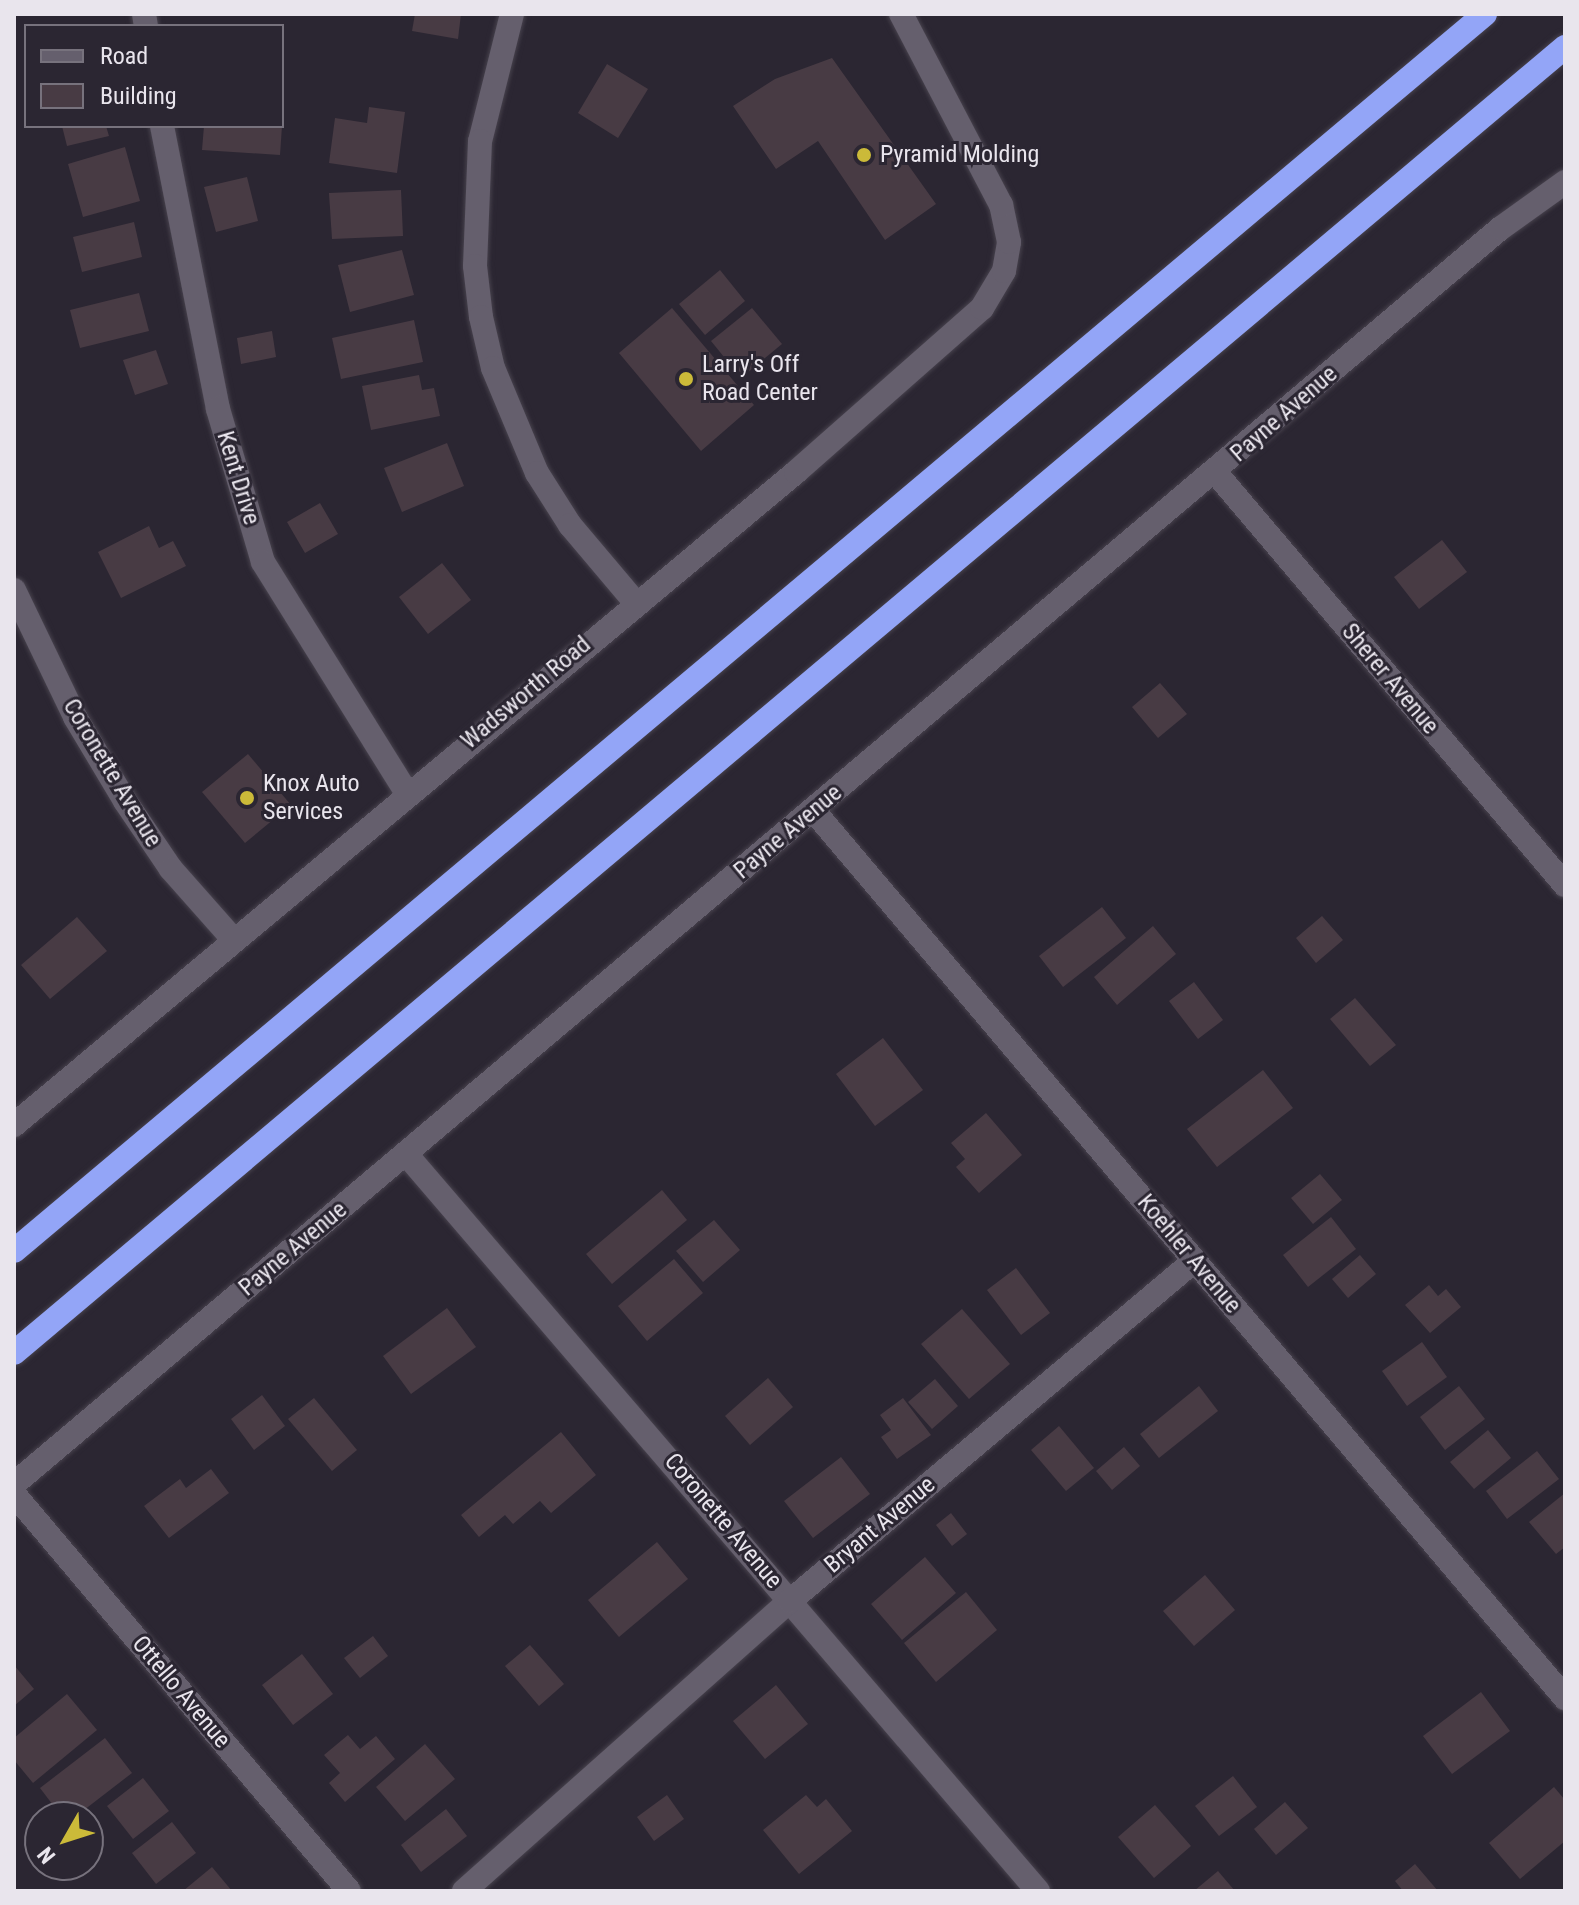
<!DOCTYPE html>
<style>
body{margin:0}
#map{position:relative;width:1579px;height:1905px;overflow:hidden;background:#2b2632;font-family:"Roboto Condensed",sans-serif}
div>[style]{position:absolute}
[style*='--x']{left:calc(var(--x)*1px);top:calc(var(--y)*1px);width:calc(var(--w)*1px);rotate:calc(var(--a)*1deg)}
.building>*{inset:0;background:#483b44}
.roads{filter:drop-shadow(0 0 2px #47424d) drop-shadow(0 0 2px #47424d)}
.street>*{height:24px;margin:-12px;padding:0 12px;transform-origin:12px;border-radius:12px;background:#655f6d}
.highway>*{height:24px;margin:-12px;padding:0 12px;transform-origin:12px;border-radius:12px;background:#93a5f7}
.dots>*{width:22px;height:22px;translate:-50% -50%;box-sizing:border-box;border:4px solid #2b2632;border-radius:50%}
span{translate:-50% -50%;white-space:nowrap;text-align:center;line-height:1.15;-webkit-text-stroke:6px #2b2632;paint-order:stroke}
.poi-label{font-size:24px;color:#e9e5ed}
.left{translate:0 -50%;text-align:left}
.street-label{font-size:24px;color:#e9e5ed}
.frame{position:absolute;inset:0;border:16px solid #e9e5ed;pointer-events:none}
.legend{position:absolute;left:24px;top:24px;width:260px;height:104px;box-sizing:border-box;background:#2b2632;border:2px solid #77727d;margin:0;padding:10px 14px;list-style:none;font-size:24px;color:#e9e5ed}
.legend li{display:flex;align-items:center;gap:16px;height:40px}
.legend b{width:40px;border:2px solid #77727d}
.north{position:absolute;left:24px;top:1801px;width:80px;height:80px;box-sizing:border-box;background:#2b2632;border:2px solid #77727d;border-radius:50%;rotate:231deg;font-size:22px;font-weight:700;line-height:32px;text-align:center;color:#e9e5ed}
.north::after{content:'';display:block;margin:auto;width:28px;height:36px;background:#cbba39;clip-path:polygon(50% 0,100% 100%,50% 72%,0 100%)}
</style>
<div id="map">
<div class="building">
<i style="clip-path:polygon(415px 14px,461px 14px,458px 39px,412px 31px)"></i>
<i style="clip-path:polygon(832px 58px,936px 204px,885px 240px,818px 141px,776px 169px,733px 106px,775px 79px)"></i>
<i style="clip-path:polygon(607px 64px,648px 89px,618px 138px,578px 113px)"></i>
<i style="clip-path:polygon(369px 107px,405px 112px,397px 173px,329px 163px,335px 118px,367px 123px)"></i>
<i style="clip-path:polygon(62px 126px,106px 126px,109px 136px,67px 146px)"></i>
<i style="clip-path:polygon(204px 126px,282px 126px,280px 155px,202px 150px)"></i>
<i style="clip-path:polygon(125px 147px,140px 201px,83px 217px,68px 164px)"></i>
<i style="clip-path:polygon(247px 177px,258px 221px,216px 232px,204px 187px)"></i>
<i style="clip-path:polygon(401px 190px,403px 236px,332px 239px,329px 193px)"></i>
<i style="clip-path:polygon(134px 222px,142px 257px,82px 272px,73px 237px)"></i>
<i style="clip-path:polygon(402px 250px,414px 295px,350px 312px,338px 265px)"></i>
<i style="clip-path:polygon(720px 270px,745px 301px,705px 335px,679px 304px)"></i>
<i style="clip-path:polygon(139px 293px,149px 331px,80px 348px,70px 310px)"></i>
<i style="clip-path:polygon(672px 308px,754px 405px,701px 451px,619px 353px)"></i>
<i style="clip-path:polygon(752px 308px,782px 344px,741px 378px,711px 341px)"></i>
<i style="clip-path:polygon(414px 320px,423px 362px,341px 379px,332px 338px)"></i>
<i style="clip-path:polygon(272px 331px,276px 357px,241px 364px,237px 338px)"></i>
<i style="clip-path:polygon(156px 350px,168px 384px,135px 395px,123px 360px)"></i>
<i style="clip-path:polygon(419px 375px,422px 390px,434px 388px,440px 416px,371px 430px,362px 386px)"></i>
<i style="clip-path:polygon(447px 443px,464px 486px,402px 512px,384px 468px)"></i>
<i style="clip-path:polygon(320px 503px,338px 534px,305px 553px,287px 522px)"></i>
<i style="clip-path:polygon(149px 526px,159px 548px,173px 541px,186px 566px,121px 598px,98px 552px)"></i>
<i style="clip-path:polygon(1442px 540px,1467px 572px,1419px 609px,1394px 577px)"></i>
<i style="clip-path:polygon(442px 563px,471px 600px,428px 634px,399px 597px)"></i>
<i style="clip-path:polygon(1160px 683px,1187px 714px,1158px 738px,1132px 707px)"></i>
<i style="clip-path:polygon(248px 754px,291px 805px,245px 843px,202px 792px)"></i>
<i style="clip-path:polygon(1102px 907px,1126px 938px,1063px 987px,1039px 956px)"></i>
<i style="clip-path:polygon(1322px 916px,1343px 940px,1316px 963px,1296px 938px)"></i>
<i style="clip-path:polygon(77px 917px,107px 951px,50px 999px,21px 965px)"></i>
<i style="clip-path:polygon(1153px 926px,1176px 954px,1117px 1005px,1094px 977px)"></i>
<i style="clip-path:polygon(1194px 982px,1223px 1020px,1198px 1039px,1169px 1001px)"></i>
<i style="clip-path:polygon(1355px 998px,1396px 1045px,1370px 1066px,1330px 1019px)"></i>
<i style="clip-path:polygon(883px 1038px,923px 1090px,875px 1126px,836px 1074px)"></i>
<i style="clip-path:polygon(1263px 1070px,1293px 1108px,1217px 1167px,1187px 1129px)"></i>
<i style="clip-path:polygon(986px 1113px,1022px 1155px,979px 1193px,956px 1167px,965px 1159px,951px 1143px)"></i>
<i style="clip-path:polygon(1320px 1174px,1342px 1200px,1313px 1224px,1291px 1198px)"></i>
<i style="clip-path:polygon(662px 1190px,687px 1220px,612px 1284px,586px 1254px)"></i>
<i style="clip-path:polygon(1331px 1217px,1356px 1249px,1308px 1287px,1283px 1255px)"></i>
<i style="clip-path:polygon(714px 1220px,740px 1250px,703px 1282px,676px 1251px)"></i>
<i style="clip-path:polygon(1360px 1255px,1376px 1274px,1348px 1298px,1332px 1279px)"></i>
<i style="clip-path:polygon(674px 1259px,703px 1293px,647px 1341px,618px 1306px)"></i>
<i style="clip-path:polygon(1016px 1268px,1050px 1313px,1021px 1335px,987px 1290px)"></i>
<i style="clip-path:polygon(1429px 1285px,1438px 1296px,1446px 1289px,1461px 1307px,1430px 1333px,1405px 1305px)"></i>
<i style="clip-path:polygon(447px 1308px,476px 1347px,411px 1394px,383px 1356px)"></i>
<i style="clip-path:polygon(962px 1309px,1010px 1364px,969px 1399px,921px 1344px)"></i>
<i style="clip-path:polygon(1422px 1342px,1447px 1377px,1407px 1406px,1382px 1371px)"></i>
<i style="clip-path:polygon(768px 1378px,793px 1407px,750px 1445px,725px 1416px)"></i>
<i style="clip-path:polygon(935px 1379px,958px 1406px,932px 1429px,908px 1402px)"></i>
<i style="clip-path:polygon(1199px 1386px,1218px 1411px,1159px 1458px,1140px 1434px)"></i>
<i style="clip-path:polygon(1459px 1386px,1485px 1419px,1445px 1450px,1420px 1417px)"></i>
<i style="clip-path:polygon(262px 1395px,285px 1426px,254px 1450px,231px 1419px)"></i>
<i style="clip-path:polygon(314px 1398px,357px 1450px,332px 1471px,288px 1419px)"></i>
<i style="clip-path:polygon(903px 1398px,931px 1435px,897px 1459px,881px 1437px,891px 1430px,880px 1415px)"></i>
<i style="clip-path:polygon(1059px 1426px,1094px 1468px,1066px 1491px,1031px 1450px)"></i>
<i style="clip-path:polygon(1488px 1430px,1511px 1458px,1474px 1489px,1450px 1462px)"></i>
<i style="clip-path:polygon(561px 1432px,596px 1475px,551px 1513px,540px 1501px,513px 1524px,505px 1515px,479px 1537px,461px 1515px)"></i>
<i style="clip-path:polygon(1124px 1447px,1140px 1466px,1112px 1490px,1096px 1471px)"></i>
<i style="clip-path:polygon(1537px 1451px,1559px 1479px,1507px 1519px,1486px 1491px)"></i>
<i style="clip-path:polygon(841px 1457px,870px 1494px,813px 1538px,784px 1501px)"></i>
<i style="clip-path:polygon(211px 1469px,229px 1493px,169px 1538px,144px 1506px,180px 1479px,186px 1488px)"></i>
<i style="clip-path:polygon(1565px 1493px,1565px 1547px,1556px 1554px,1529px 1522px)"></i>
<i style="clip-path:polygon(951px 1513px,967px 1534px,952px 1546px,936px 1525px)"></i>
<i style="clip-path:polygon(657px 1542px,688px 1579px,619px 1637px,588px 1600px)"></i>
<i style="clip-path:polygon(925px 1557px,956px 1593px,902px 1640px,871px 1604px)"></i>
<i style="clip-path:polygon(1205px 1575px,1235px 1610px,1194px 1646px,1163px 1611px)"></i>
<i style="clip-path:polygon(966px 1592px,997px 1630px,936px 1682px,904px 1643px)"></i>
<i style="clip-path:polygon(373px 1636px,388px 1656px,360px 1678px,344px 1658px)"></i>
<i style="clip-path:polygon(530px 1645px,564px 1684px,539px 1706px,505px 1666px)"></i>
<i style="clip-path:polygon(302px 1654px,333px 1694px,293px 1725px,262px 1685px)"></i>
<i style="clip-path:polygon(14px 1665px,34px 1689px,14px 1706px)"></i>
<i style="clip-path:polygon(776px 1685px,808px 1724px,765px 1759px,733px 1721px)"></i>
<i style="clip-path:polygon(1481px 1692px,1510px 1731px,1452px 1774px,1423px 1736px)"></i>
<i style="clip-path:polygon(67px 1694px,97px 1730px,33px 1783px,14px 1760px,14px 1738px)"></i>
<i style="clip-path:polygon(348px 1735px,360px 1749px,376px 1736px,395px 1759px,345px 1802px,329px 1783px,340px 1773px,324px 1755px)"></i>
<i style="clip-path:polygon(105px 1738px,132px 1773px,75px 1817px,62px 1817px,40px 1788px)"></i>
<i style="clip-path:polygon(425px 1744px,455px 1779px,405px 1821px,376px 1787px)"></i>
<i style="clip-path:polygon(1233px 1776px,1257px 1807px,1219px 1836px,1195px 1806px)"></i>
<i style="clip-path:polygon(143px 1778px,169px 1811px,133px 1839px,107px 1806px)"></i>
<i style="clip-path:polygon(1554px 1787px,1565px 1800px,1565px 1841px,1520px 1879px,1489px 1843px)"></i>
<i style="clip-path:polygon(667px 1795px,684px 1819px,654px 1841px,637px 1817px)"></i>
<i style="clip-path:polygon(806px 1795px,817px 1807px,826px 1799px,852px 1831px,799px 1874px,763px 1830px)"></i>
<i style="clip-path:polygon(1285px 1802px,1308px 1828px,1276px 1855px,1254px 1829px)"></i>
<i style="clip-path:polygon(1155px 1805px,1191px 1846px,1154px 1878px,1118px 1837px)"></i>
<i style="clip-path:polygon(446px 1809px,467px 1836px,421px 1872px,401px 1845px)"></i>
<i style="clip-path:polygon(172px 1822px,196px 1853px,156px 1884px,132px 1853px)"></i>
<i style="clip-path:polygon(1415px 1864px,1438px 1891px,1403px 1891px,1395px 1881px)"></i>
<i style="clip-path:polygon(212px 1867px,232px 1891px,183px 1891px)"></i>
<i style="clip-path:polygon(1218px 1871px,1235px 1891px,1194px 1891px)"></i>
</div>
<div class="roads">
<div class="street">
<i style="--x:144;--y:14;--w:12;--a:81"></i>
<i style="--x:512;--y:14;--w:131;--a:104.1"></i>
<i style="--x:480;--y:141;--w:125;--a:92.3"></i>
<i style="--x:475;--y:266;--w:51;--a:83.3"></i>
<i style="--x:481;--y:317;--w:52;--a:76.8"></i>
<i style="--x:493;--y:368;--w:114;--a:67.3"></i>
<i style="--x:537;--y:473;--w:62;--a:57.6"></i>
<i style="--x:570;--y:525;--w:101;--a:49.8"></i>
<i style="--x:162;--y:126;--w:288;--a:78.8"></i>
<i style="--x:218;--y:409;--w:159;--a:73.6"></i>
<i style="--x:263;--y:562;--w:272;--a:58.1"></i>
<i style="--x:1216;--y:473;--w:540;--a:49.73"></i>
<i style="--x:14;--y:590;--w:141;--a:64.3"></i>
<i style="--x:75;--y:717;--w:98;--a:59.2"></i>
<i style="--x:125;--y:801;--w:82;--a:55.9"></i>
<i style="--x:171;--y:869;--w:94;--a:48.5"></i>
<i style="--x:813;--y:810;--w:1164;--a:49.74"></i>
<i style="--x:14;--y:1125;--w:1019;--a:-39.86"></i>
<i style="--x:796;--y:472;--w:248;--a:-41.4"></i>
<i style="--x:982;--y:308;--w:43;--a:-59.3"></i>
<i style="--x:1004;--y:271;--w:29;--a:-80"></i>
<i style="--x:1009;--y:242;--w:38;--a:-102"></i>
<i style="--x:1001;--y:205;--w:216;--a:-117.6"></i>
<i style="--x:406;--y:1154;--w:971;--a:49.39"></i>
<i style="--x:14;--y:1484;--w:1946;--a:-40.19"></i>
<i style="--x:1501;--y:228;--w:79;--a:-35.7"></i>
<i style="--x:14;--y:1494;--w:519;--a:49.84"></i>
<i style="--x:464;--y:1891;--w:436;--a:-41.7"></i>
<i style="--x:790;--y:1601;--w:528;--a:-40.08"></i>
</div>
<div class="highway">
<i style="--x:14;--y:1251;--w:1922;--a:-40.06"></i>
<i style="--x:14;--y:1353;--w:2028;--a:-40.1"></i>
</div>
</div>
<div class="dots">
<i style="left:864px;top:155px;background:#cbba39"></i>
<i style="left:686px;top:379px;background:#cbba39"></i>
<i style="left:247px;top:798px;background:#cbba39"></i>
</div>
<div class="poi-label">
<span class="left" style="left:880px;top:155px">Pyramid Molding</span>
<span class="left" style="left:702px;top:379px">Larry's Off<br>Road Center</span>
<span class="left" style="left:263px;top:798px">Knox Auto<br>Services</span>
</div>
<div class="street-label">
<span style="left:1284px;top:414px;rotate:-41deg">Payne Avenue</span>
<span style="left:238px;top:478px;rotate:73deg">Kent Drive</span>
<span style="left:1390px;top:679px;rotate:50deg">Sherer Avenue</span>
<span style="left:526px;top:693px;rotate:-40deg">Wadsworth Road</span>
<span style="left:112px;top:773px;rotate:59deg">Coronette Avenue</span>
<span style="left:788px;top:832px;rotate:-40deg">Payne Avenue</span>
<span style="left:293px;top:1249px;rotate:-40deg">Payne Avenue</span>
<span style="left:1189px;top:1254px;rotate:50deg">Koehler Avenue</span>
<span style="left:723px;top:1521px;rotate:50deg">Coronette Avenue</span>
<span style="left:880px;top:1525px;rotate:-40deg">Bryant Avenue</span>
<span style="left:181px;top:1692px;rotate:50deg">Ottello Avenue</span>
</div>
<div class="frame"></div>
<ul class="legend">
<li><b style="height:10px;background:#655f6d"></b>Road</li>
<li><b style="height:22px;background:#483b44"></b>Building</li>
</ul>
<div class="north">N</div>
</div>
